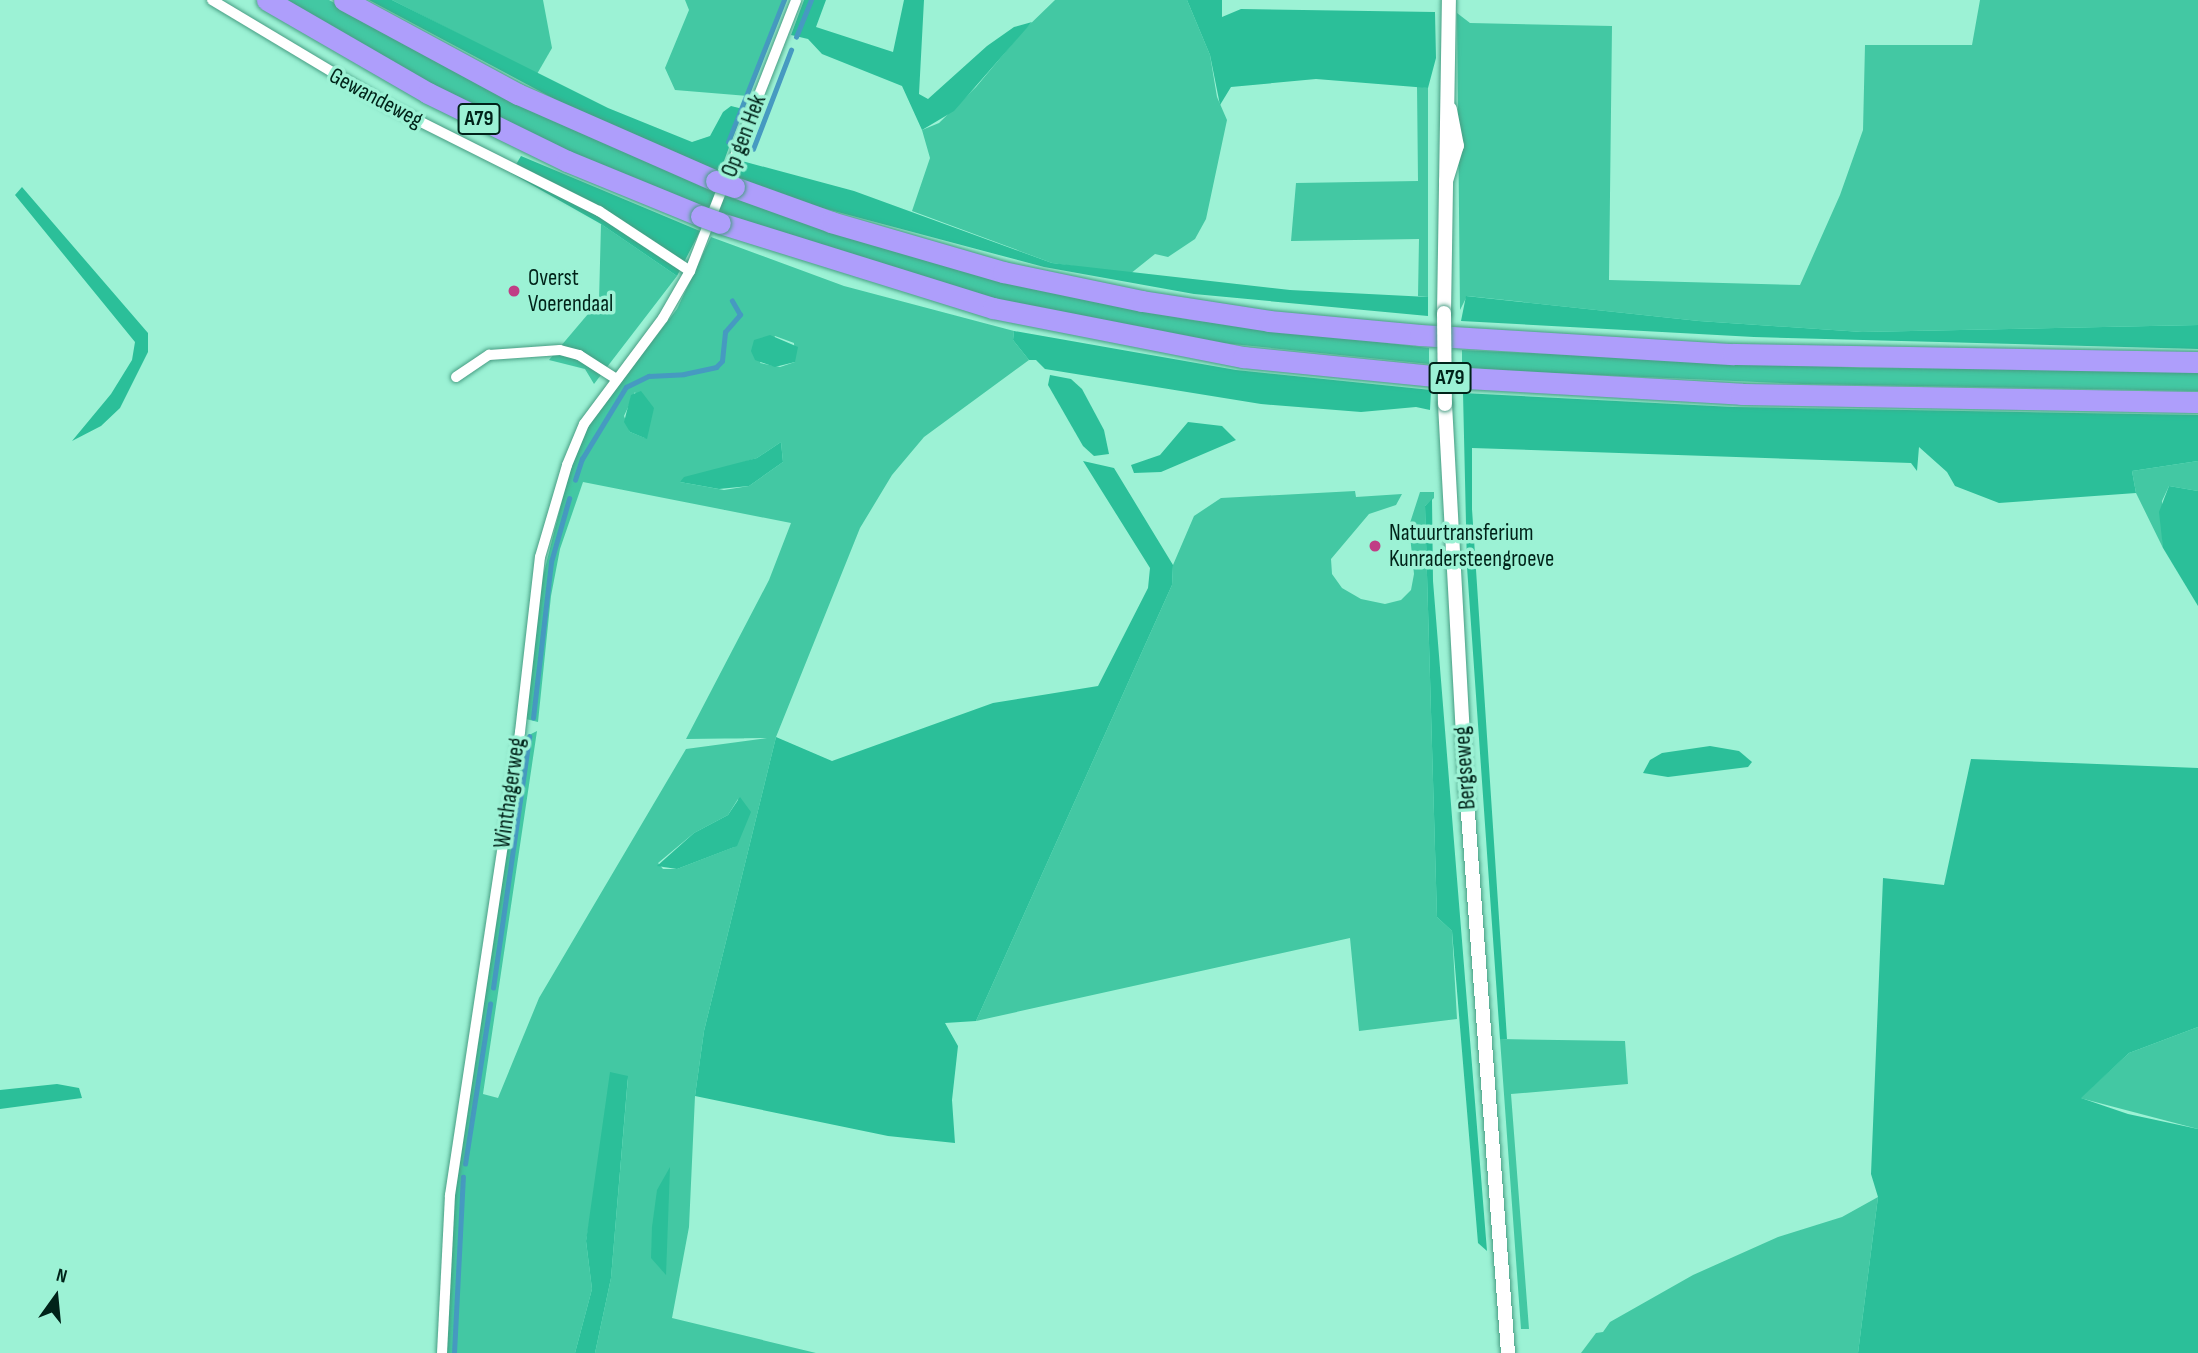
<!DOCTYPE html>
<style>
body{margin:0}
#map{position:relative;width:2198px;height:1353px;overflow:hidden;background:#9cf2d5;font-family:"Sofia Sans Condensed",sans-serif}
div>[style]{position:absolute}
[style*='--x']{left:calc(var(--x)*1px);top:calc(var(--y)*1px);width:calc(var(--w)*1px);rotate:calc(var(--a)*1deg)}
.green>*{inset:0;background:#43c8a3}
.forest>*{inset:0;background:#2bbf99}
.stream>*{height:4.5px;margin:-2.25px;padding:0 2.25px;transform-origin:2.25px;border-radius:2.25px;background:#469ac1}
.roads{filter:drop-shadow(0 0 2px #479d83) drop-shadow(0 0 2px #479d83)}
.minor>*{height:10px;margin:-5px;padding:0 5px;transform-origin:5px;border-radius:5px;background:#fff}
.tertiary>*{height:14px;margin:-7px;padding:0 7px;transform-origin:7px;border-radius:7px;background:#fff}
.motorway>*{height:21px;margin:-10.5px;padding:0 10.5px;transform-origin:10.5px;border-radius:10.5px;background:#ae9efb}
.bridges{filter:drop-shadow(0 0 2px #479d83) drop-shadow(0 0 2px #479d83)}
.tertiary-bridge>*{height:14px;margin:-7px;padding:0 7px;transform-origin:7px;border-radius:7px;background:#fff}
.motorway-bridge>*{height:21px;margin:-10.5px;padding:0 10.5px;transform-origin:10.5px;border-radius:10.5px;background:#ae9efb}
.dots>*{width:19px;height:19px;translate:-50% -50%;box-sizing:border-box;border:4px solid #9cf2d5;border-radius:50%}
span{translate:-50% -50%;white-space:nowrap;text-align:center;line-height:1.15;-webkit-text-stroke:7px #9cf2d5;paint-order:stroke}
.shield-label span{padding:2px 5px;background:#9cf2d5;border:2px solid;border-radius:5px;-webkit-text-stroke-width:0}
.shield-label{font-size:21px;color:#002319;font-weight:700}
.street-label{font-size:23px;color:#002319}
.poi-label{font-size:23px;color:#002319}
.left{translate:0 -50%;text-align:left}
.north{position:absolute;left:21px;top:1262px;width:70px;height:70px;-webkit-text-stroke:5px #9cf2d5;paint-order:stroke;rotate:15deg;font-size:19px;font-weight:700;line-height:28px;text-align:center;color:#002319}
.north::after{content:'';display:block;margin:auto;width:24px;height:32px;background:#002319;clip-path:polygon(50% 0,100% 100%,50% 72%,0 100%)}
</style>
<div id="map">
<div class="green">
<i style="clip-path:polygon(282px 0,329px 0,511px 100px,714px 189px,1074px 297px,1191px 320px,1429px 348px,1429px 364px,1202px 341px,1001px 302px,790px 241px,580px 157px,466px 104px)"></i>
<i style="clip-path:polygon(392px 0,543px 0,552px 48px,537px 74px)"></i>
<i style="clip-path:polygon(685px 0,785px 0,748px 96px,675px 90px,665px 68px,689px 10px)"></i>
<i style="clip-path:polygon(1055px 0,1187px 0,1210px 55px,1217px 97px,1227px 120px,1206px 219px,1195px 239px,1168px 257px,1155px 254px,1130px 274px,1052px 263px,912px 211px,930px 158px,922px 130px,939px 123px,976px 87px,1023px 31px)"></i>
<i style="clip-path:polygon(1980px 0,2198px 0,2198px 325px,1862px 332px,1699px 321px,1467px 296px,1460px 310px,1457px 13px,1470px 23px,1612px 26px,1609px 280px,1800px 285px,1840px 195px,1863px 130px,1865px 45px,1972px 45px)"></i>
<i style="clip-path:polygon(1417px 86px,1428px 88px,1428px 297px,1418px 296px,1419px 239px,1291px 241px,1296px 183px,1418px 181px)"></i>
<i style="clip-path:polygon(601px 224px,677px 276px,594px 384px,585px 369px,549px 360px,599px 301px)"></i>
<i style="clip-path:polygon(evenodd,711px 237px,844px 286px,1014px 331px,1013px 340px,1029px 360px,924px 437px,892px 475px,860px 528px,776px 737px,704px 1031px,695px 1096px,689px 1227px,672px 1318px,816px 1353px,595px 1353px,611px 1278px,628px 1077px,591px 1214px,586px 1241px,592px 1289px,575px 1353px,445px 1353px,454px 1196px,523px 738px,537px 731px,483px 1094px,498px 1098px,539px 998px,686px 749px,767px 738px,686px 739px,769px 580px,791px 523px,583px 482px,560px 549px,551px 596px,538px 722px,526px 719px,535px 608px,570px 469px,590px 422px,677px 309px,711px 237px,775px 336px,794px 343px,795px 362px,780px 367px,760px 363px,775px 336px,711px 237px,635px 392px,648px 434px,645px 438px,630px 432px,624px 416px,635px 392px,711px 237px,781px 442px,783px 462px,749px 486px,724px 490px,680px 482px,757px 458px,781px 442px,711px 237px,738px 799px,734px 847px,677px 869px,663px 869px,658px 863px,694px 833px,728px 815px,738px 799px)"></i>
<i style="clip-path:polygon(1462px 350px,1861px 368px,2198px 370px,2198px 391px,1803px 384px,1505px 371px,1462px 367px)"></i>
<i style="clip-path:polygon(2198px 461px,2198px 491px,2169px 486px,2162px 501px,2163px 548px,2136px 493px,2132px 471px)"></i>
<i style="clip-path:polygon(1355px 491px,1356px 497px,1402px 494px,1396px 505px,1369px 514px,1331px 559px,1332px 574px,1342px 588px,1361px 599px,1385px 604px,1401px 600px,1411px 590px,1414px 574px,1409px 526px,1420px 492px,1434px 492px,1434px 498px,1425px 506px,1437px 917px,1452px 931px,1457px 1019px,1359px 1031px,1350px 938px,976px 1021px,1172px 585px,1173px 565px,1194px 516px,1221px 498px)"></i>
<i style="clip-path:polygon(2198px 1027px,2198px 1129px,2080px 1098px,2129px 1053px)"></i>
<i style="clip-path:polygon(1500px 1039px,1625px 1041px,1628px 1084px,1511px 1094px,1529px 1329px,1521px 1329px)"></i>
<i style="clip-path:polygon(1878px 1197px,1858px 1353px,1581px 1353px,1596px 1333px,1603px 1332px,1610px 1322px,1693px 1275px,1778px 1237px,1842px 1217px)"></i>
</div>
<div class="forest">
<i style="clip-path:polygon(369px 0,392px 0,608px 108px,692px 142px,710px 136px,723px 112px,731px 106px,743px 109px,720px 172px,562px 103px)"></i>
<i style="clip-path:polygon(804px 0,826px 0,816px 27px,893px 52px,904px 0,924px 0,919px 94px,928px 99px,987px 46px,1014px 27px,1032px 22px,954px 111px,922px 130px,902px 86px,822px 54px,808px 39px,791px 35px)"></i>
<i style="clip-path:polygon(1187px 0,1222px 0,1222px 17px,1241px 9px,1435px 12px,1436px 58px,1428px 88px,1316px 79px,1231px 87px,1220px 105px,1210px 55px)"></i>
<i style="clip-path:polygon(521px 156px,700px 231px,677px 276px,601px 224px,511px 173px)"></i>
<i style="clip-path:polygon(742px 161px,854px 191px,1052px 263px,1290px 290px,1428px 297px,1428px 316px,1194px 294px,1044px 267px,800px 202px,736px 178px)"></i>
<i style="clip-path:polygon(22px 187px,148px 333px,148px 352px,120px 408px,101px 426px,72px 441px,111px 394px,132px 360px,135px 342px,15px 195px)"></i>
<i style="clip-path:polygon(1466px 296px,1699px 321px,1862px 332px,2198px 325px,2198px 349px,1754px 337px,1461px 321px)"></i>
<i style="clip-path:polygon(1014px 331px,1236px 370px,1431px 390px,1430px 410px,1416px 407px,1361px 412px,1261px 404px,1045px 369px,1036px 360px,1029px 360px,1013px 340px)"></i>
<i style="clip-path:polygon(770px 335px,798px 347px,795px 362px,775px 367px,755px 360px,751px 351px,754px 340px)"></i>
<i style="clip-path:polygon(1050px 375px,1071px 379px,1082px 389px,1104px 430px,1109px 454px,1094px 456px,1083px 446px,1048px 385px)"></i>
<i style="clip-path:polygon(641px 391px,654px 408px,647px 439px,630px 432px,624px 422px,631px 395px)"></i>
<i style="clip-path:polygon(1463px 393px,1733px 407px,2198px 415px,2198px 461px,2132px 471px,2136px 493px,1999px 503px,1955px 486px,1947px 472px,1919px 447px,1917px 471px,1911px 463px,1472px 448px,1472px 509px,1507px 1039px,1500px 1039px,1467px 567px)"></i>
<i style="clip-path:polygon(1188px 422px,1222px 426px,1236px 440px,1161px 472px,1134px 473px,1131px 465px,1160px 455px)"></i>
<i style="clip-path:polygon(781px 442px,783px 462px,749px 486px,719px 489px,680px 482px,684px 477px,757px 458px)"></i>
<i style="clip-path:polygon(1083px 461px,1114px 468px,1173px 565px,1172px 585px,976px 1021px,945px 1023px,958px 1046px,952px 1100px,955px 1143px,888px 1136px,695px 1096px,704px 1031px,776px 737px,832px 761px,993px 703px,1098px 686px,1148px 588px,1150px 568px)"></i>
<i style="clip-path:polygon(2169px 486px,2198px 491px,2198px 606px,2163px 548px,2159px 512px)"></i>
<i style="clip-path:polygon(1432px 499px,1433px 581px,1487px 1251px,1478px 1243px,1452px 931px,1437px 917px,1425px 506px)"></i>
<i style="clip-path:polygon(1710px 746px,1739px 751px,1752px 762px,1748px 767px,1668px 777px,1643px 773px,1650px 760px,1662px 753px)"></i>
<i style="clip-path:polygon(1971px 759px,2198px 768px,2198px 1027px,2129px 1053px,2081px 1098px,2128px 1114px,2198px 1129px,2198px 1353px,1858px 1353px,1878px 1197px,1871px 1174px,1883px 878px,1944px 885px)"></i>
<i style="clip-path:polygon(740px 797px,751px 812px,737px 846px,677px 869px,657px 866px,694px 833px,728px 815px)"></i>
<i style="clip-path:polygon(610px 1072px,628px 1076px,611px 1278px,595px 1353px,575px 1353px,592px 1289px,586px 1241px)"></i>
<i style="clip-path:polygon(57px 1084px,79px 1088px,82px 1098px,0 1109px,0 1090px)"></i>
<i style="clip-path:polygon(670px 1167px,666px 1275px,651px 1258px,652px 1227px,657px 1190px)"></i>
</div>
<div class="stream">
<i style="--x:796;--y:37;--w:40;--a:-68"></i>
<i style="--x:728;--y:142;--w:153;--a:-68.5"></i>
<i style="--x:753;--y:149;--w:106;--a:-69"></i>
<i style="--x:575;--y:480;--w:22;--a:-72"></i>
<i style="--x:582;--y:459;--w:84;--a:-58.6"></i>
<i style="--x:626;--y:387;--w:25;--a:-26"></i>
<i style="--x:649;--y:376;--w:35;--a:-3"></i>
<i style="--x:684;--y:374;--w:33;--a:-12"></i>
<i style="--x:716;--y:367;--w:8;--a:-45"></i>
<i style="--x:722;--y:361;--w:29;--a:-84"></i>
<i style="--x:725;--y:332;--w:23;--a:-49"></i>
<i style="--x:740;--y:315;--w:16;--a:-120"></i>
<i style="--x:533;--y:718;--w:157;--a:-83.4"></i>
<i style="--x:551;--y:562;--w:66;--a:-74.1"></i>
<i style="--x:493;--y:988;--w:254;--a:-81.8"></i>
<i style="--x:465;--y:1164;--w:162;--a:-81.1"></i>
<i style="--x:454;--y:1353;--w:176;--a:-87.1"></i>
</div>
<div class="roads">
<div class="minor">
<i style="--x:212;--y:0;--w:206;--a:30.9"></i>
<i style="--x:389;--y:106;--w:235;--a:26.6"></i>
<i style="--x:599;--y:211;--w:109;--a:33.4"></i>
<i style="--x:456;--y:377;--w:40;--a:-34"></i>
<i style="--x:489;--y:355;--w:71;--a:-4"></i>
<i style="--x:560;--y:350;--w:20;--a:15"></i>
<i style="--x:579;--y:355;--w:43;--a:32.6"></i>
<i style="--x:442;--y:1353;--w:158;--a:-87.1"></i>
<i style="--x:450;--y:1195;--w:468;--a:-81.4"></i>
<i style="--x:520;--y:732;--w:176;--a:-83.5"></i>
<i style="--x:540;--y:557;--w:96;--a:-73.6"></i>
<i style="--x:567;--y:465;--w:44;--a:-67.5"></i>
<i style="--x:584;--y:424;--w:132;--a:-53.3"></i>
<i style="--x:663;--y:318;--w:54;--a:-60.1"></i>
<i style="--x:690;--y:271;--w:291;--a:-68.6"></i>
</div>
<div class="tertiary">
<i style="--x:1446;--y:181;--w:37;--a:-73"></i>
<i style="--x:1457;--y:146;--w:38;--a:-101"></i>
<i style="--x:1444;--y:313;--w:313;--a:-89.1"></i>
<i style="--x:1445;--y:404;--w:370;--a:86.9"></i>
<i style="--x:1465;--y:773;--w:582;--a:85.76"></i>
</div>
<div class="motorway">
<i style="--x:267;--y:0;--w:186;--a:30"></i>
<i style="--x:428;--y:93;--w:155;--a:26.1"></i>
<i style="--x:567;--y:161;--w:145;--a:22.3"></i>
<i style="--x:344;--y:0;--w:198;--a:28.4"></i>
<i style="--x:518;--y:94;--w:216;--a:23.7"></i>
<i style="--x:734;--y:187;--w:103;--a:19.8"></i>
<i style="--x:831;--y:222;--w:179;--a:16.2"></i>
<i style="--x:1003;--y:272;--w:142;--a:11.8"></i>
<i style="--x:1142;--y:301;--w:129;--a:8.9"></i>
<i style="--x:1269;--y:321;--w:152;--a:5.3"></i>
<i style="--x:1420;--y:335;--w:314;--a:3.5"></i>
<i style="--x:1733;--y:354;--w:465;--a:1"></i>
<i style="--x:720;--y:223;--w:286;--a:17.3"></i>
<i style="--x:993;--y:308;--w:255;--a:11.1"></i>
<i style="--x:1243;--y:357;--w:190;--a:5.7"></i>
<i style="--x:1432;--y:376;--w:310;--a:3.3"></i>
<i style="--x:1741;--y:394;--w:457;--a:1"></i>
</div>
</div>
<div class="bridges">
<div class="tertiary-bridge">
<i style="--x:1444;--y:313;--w:91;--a:89.4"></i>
</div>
<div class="motorway-bridge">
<i style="--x:716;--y:181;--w:19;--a:18"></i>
<i style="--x:701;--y:216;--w:20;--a:20"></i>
</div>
</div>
<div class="dots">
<i style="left:514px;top:291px;background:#c03e85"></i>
<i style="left:1375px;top:546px;background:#c03e85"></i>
</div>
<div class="shield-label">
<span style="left:479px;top:119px">A79</span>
<span style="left:1450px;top:378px">A79</span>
</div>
<div class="street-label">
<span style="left:376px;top:98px;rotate:28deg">Gewandeweg</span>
<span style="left:744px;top:136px;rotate:-69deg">Op gen Hek</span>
<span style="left:1465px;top:768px;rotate:-94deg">Bergseweg</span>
<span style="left:510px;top:793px;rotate:-82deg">Winthagerweg</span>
</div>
<div class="poi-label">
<span class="left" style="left:528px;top:291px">Overst<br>Voerendaal</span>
<span class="left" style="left:1389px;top:546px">Natuurtransferium<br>Kunradersteengroeve</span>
</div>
<div class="north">N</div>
</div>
